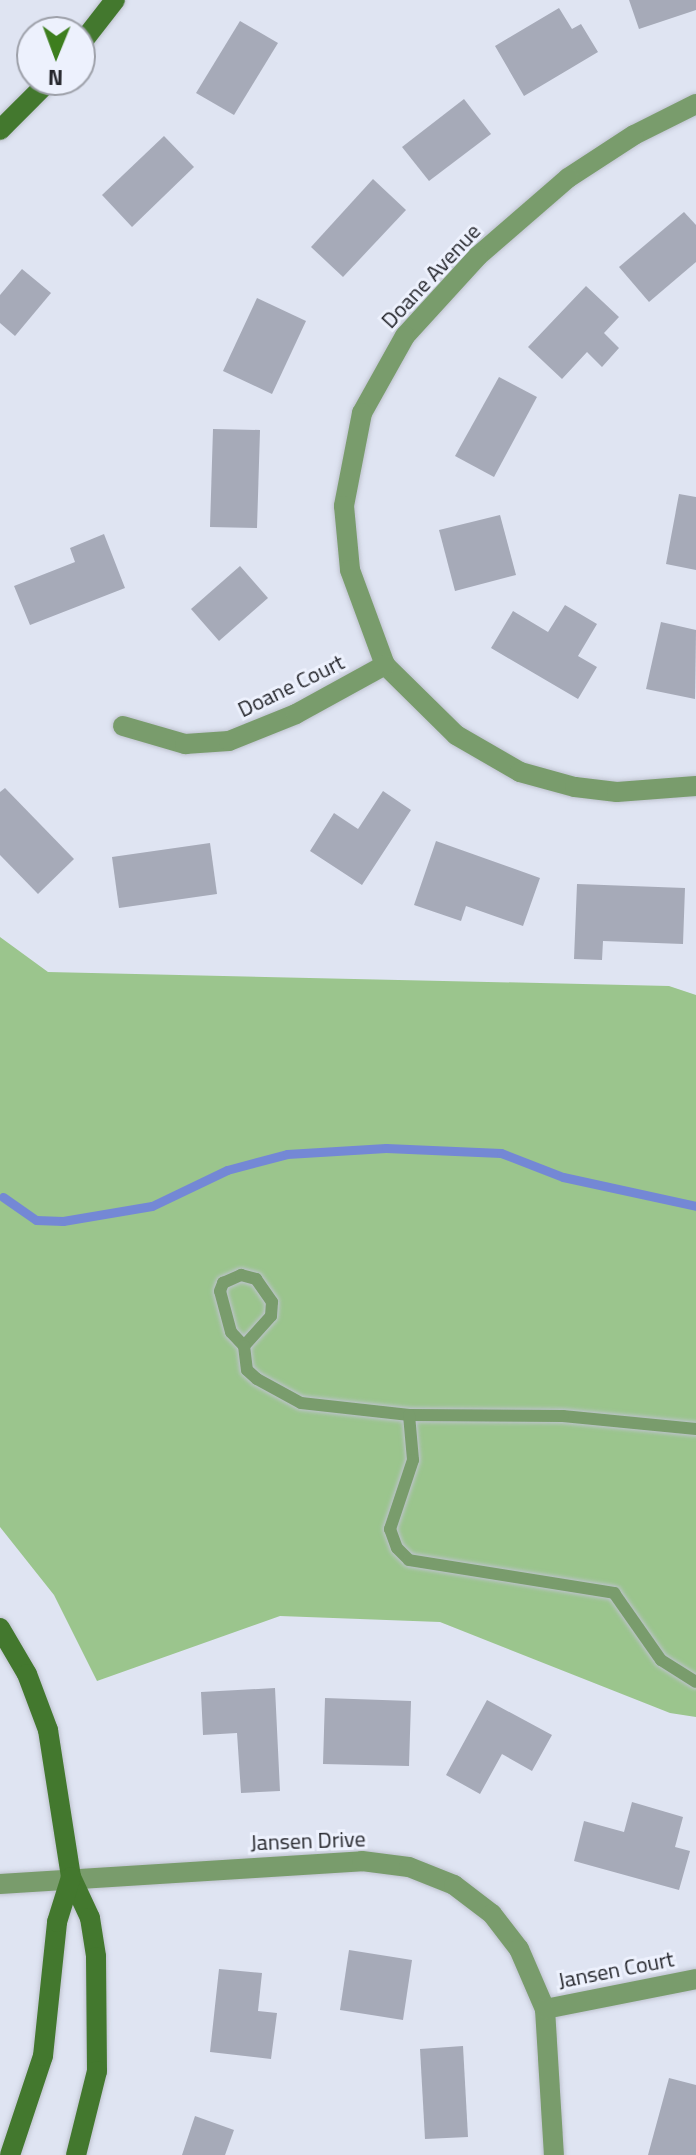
<!DOCTYPE html>
<style>
body{margin:0}
#map{position:relative;width:696px;height:2155px;overflow:hidden;background:#dfe4f2;font-family:"Titillium Web",sans-serif}
div>[style]{position:absolute}
[style*='--x']{left:calc(var(--x)*1px);top:calc(var(--y)*1px);width:calc(var(--w)*1px);rotate:calc(var(--a)*1deg)}
.green>*{inset:0;background:#9bc58d}
.stream>*{height:9px;margin:-4.5px;padding:0 4.5px;transform-origin:4.5px;border-radius:4.5px;background:#7488d5}
.building>*{inset:0;background:#a6aab8}
.roads{filter:drop-shadow(0 0 2px #bec2ce) drop-shadow(0 0 2px #bec2ce)}
.lane>*{height:12px;margin:-6px;padding:0 6px;transform-origin:6px;border-radius:6px;background:#799c6c}
.street>*{height:20px;margin:-10px;padding:0 10px;transform-origin:10px;border-radius:10px;background:#799c6c}
.secondary>*{height:20px;margin:-10px;padding:0 10px;transform-origin:10px;border-radius:10px;background:#43782e}
span{translate:-50% -50%;white-space:nowrap;text-align:center;line-height:1.15;-webkit-text-stroke:6px #edf1fd;paint-order:stroke}
.street-label{font-size:22px;color:#25262c}
.north{position:absolute;left:16px;top:16px;width:80px;height:80px;box-sizing:border-box;background:#edf1fd;border:2px solid #9da0a9;border-radius:50%;rotate:181deg;font-size:22px;font-weight:700;line-height:32px;text-align:center;color:#25262c}
.north::after{content:'';display:block;margin:auto;width:28px;height:36px;background:#3d7e1e;clip-path:polygon(50% 0,100% 100%,50% 72%,0 100%)}
</style>
<div id="map">
<div class="green">
<i style="clip-path:polygon(0 937px,48px 972px,669px 986px,696px 995px,696px 1717px,670px 1713px,440px 1622px,280px 1616px,97px 1681px,54px 1595px,0 1527px)"></i>
</div>
<div class="stream">
<i style="--x:3;--y:1197;--w:40;--a:34.9"></i>
<i style="--x:36;--y:1220;--w:27;--a:2"></i>
<i style="--x:63;--y:1221;--w:90;--a:-9.6"></i>
<i style="--x:152;--y:1206;--w:83;--a:-25.6"></i>
<i style="--x:227;--y:1170;--w:62;--a:-14.9"></i>
<i style="--x:287;--y:1154;--w:99;--a:-3.5"></i>
<i style="--x:386;--y:1148;--w:115;--a:2.5"></i>
<i style="--x:501;--y:1153;--w:66;--a:21.2"></i>
<i style="--x:563;--y:1177;--w:136;--a:12.3"></i>
</div>
<div class="building">
<i style="clip-path:polygon(629px 0,696px 0,696px 10px,639px 29px)"></i>
<i style="clip-path:polygon(559px 8px,572px 29px,581px 24px,598px 52px,524px 96px,495px 46px)"></i>
<i style="clip-path:polygon(240px 21px,278px 43px,234px 115px,196px 93px)"></i>
<i style="clip-path:polygon(464px 99px,491px 134px,429px 181px,402px 147px)"></i>
<i style="clip-path:polygon(164px 136px,194px 167px,132px 227px,102px 195px)"></i>
<i style="clip-path:polygon(373px 179px,406px 210px,343px 277px,311px 247px)"></i>
<i style="clip-path:polygon(684px 212px,696px 225px,696px 262px,649px 302px,619px 267px)"></i>
<i style="clip-path:polygon(22px 269px,51px 293px,15px 336px,0 323px,0 295px)"></i>
<i style="clip-path:polygon(586px 286px,619px 317px,604px 333px,619px 348px,602px 367px,587px 352px,562px 379px,528px 347px)"></i>
<i style="clip-path:polygon(257px 298px,306px 321px,272px 394px,223px 371px)"></i>
<i style="clip-path:polygon(499px 377px,537px 397px,494px 477px,455px 456px)"></i>
<i style="clip-path:polygon(213px 429px,260px 430px,257px 528px,210px 527px)"></i>
<i style="clip-path:polygon(679px 494px,696px 497px,696px 570px,666px 564px)"></i>
<i style="clip-path:polygon(500px 515px,516px 575px,455px 591px,439px 530px)"></i>
<i style="clip-path:polygon(104px 534px,125px 588px,30px 625px,14px 586px,75px 562px,70px 548px)"></i>
<i style="clip-path:polygon(240px 566px,268px 598px,219px 641px,191px 609px)"></i>
<i style="clip-path:polygon(565px 605px,597px 624px,578px 656px,597px 667px,578px 699px,491px 648px,513px 611px,548px 632px)"></i>
<i style="clip-path:polygon(661px 622px,696px 630px,695px 699px,646px 689px)"></i>
<i style="clip-path:polygon(5px 788px,74px 859px,38px 894px,0 855px,0 792px)"></i>
<i style="clip-path:polygon(383px 791px,411px 810px,362px 885px,310px 851px,334px 813px,358px 829px)"></i>
<i style="clip-path:polygon(436px 841px,540px 878px,523px 926px,466px 906px,461px 921px,414px 905px)"></i>
<i style="clip-path:polygon(210px 843px,217px 894px,119px 908px,112px 857px)"></i>
<i style="clip-path:polygon(577px 884px,685px 888px,683px 944px,603px 941px,602px 960px,574px 959px)"></i>
<i style="clip-path:polygon(275px 1688px,280px 1791px,241px 1793px,237px 1733px,203px 1735px,201px 1692px)"></i>
<i style="clip-path:polygon(325px 1698px,411px 1701px,409px 1766px,323px 1764px)"></i>
<i style="clip-path:polygon(487px 1700px,552px 1735px,532px 1771px,502px 1754px,480px 1794px,446px 1775px)"></i>
<i style="clip-path:polygon(632px 1802px,683px 1817px,675px 1847px,690px 1851px,679px 1890px,574px 1861px,584px 1821px,624px 1832px)"></i>
<i style="clip-path:polygon(349px 1950px,412px 1960px,403px 2020px,340px 2010px)"></i>
<i style="clip-path:polygon(219px 1969px,262px 1973px,258px 2011px,277px 2013px,271px 2059px,210px 2052px)"></i>
<i style="clip-path:polygon(463px 2046px,468px 2137px,425px 2139px,420px 2049px)"></i>
<i style="clip-path:polygon(669px 2078px,696px 2085px,696px 2155px,648px 2155px)"></i>
<i style="clip-path:polygon(195px 2116px,234px 2130px,225px 2155px,182px 2155px)"></i>
</div>
<div class="roads">
<div class="lane">
<i style="--x:244;--y:1346;--w:19;--a:-133"></i>
<i style="--x:231;--y:1332;--w:42;--a:-105"></i>
<i style="--x:220;--y:1291;--w:9;--a:-69"></i>
<i style="--x:223;--y:1283;--w:20;--a:-24"></i>
<i style="--x:241;--y:1275;--w:16;--a:15"></i>
<i style="--x:256;--y:1279;--w:28;--a:55"></i>
<i style="--x:272;--y:1302;--w:14;--a:94"></i>
<i style="--x:271;--y:1316;--w:40;--a:132"></i>
<i style="--x:244;--y:1346;--w:24;--a:83"></i>
<i style="--x:247;--y:1370;--w:13;--a:42"></i>
<i style="--x:257;--y:1379;--w:50;--a:28.6"></i>
<i style="--x:301;--y:1403;--w:109;--a:6.3"></i>
<i style="--x:696;--y:1429;--w:134;--a:-174.4"></i>
<i style="--x:563;--y:1416;--w:154;--a:-179.6"></i>
<i style="--x:409;--y:1415;--w:45;--a:84.9"></i>
<i style="--x:413;--y:1460;--w:73;--a:108.4"></i>
<i style="--x:390;--y:1529;--w:20;--a:70"></i>
<i style="--x:397;--y:1548;--w:17;--a:45"></i>
<i style="--x:409;--y:1560;--w:208;--a:9.1"></i>
<i style="--x:614;--y:1593;--w:82;--a:55"></i>
<i style="--x:661;--y:1660;--w:41;--a:32.2"></i>
</div>
<div class="street">
<i style="--x:696;--y:104;--w:69;--a:153.4"></i>
<i style="--x:634;--y:135;--w:79;--a:146.9"></i>
<i style="--x:568;--y:178;--w:119;--a:139.1"></i>
<i style="--x:478;--y:256;--w:108;--a:132.4"></i>
<i style="--x:405;--y:336;--w:88;--a:119.2"></i>
<i style="--x:362;--y:413;--w:95;--a:101"></i>
<i style="--x:344;--y:506;--w:64;--a:84.6"></i>
<i style="--x:350;--y:570;--w:101;--a:69.8"></i>
<i style="--x:385;--y:665;--w:100;--a:44.6"></i>
<i style="--x:456;--y:735;--w:74;--a:30"></i>
<i style="--x:520;--y:772;--w:57;--a:15.3"></i>
<i style="--x:575;--y:787;--w:42;--a:6.8"></i>
<i style="--x:617;--y:792;--w:79;--a:-4.3"></i>
<i style="--x:123;--y:726;--w:65;--a:16.2"></i>
<i style="--x:185;--y:744;--w:44;--a:-3.9"></i>
<i style="--x:229;--y:741;--w:72;--a:-21.9"></i>
<i style="--x:296;--y:714;--w:102;--a:-28.8"></i>
<i style="--x:0;--y:1884;--w:363;--a:-3.6"></i>
<i style="--x:362;--y:1861;--w:47;--a:7.3"></i>
<i style="--x:409;--y:1867;--w:48;--a:21.8"></i>
<i style="--x:454;--y:1885;--w:48;--a:37.3"></i>
<i style="--x:492;--y:1914;--w:44;--a:52.4"></i>
<i style="--x:519;--y:1949;--w:65;--a:66.6"></i>
<i style="--x:545;--y:2009;--w:146;--a:86.5"></i>
<i style="--x:545;--y:2009;--w:154;--a:-11.2"></i>
</div>
<div class="secondary">
<i style="--x:80;--y:45;--w:57;--a:-52.1"></i>
<i style="--x:0;--y:130;--w:71;--a:-45"></i>
<i style="--x:0;--y:1628;--w:53;--a:59.6"></i>
<i style="--x:27;--y:1674;--w:60;--a:69.4"></i>
<i style="--x:48;--y:1730;--w:149;--a:81.1"></i>
<i style="--x:71;--y:1877;--w:45;--a:65.1"></i>
<i style="--x:90;--y:1918;--w:39;--a:81"></i>
<i style="--x:96;--y:1957;--w:114;--a:89.5"></i>
<i style="--x:97;--y:2071;--w:87;--a:104"></i>
<i style="--x:10;--y:2155;--w:104;--a:-71.6"></i>
<i style="--x:43;--y:2056;--w:135;--a:-84"></i>
<i style="--x:57;--y:1922;--w:47;--a:-72.7"></i>
</div>
</div>
<div class="street-label">
<span style="left:431px;top:276px;rotate:-47deg">Doane Avenue</span>
<span style="left:291px;top:686px;rotate:-26deg">Doane Court</span>
<span style="left:308px;top:1841px;rotate:-2deg">Jansen Drive</span>
<span style="left:616px;top:1970px;rotate:-11deg">Jansen Court</span>
</div>
<div class="north">N</div>
</div>
